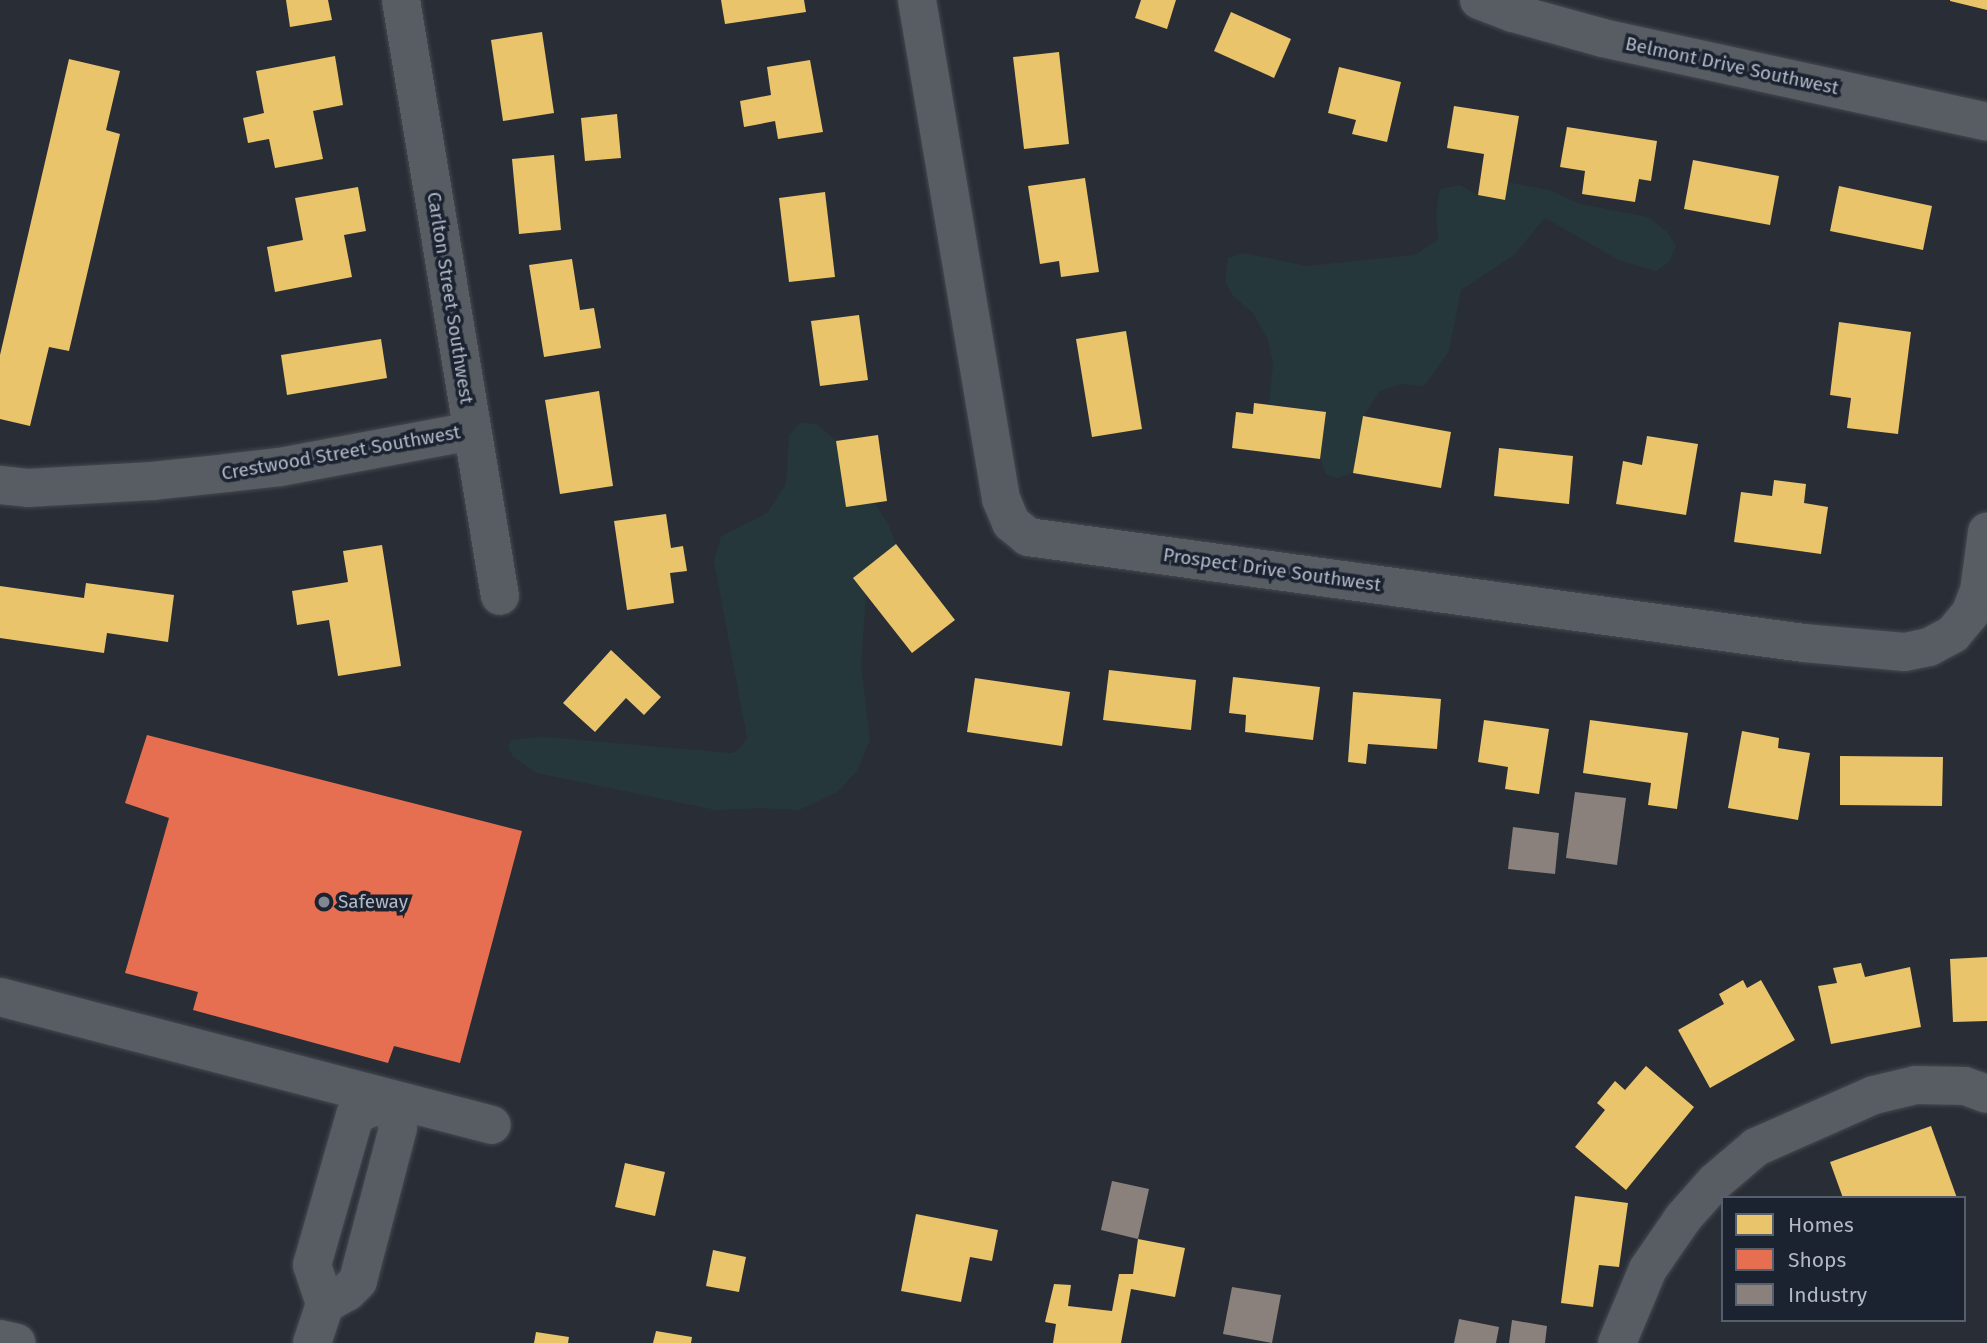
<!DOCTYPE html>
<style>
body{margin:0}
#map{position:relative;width:1987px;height:1343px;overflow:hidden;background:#292d35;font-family:"Fira Sans",sans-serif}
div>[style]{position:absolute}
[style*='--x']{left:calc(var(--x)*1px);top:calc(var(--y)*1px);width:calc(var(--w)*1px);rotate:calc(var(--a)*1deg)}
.green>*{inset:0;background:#26373b}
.homes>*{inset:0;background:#e9c46a}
.shops>*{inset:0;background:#e76f51}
.industry>*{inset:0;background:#8a817c}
.roads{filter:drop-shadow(0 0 2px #45484f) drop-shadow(0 0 2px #45484f)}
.minor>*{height:38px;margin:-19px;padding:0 19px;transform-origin:19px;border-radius:19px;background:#585c63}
.major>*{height:38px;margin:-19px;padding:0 19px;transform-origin:19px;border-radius:19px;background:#5a5e65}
.dots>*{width:19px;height:19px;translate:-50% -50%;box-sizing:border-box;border:4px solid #1c2330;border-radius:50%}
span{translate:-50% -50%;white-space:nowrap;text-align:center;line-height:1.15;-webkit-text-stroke:7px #1c2330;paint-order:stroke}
.street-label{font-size:19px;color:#b2b8c7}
.poi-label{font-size:19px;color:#b2b8c7}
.left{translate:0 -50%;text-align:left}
.legend{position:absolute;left:1721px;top:1196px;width:245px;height:126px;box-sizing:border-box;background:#1c2330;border:2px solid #585f6c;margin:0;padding:9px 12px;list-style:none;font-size:21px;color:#b2b8c7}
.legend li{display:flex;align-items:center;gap:14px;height:35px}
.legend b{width:35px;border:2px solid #585f6c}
</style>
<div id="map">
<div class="green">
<i style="clip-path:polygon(1508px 182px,1552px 191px,1580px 204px,1648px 217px,1667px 232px,1676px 246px,1669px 262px,1656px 271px,1619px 260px,1545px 218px,1514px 255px,1461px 290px,1449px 351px,1424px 386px,1401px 384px,1380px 391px,1363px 417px,1353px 473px,1337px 478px,1326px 474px,1320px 459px,1326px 412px,1269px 404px,1273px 364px,1268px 340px,1253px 313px,1232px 295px,1225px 281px,1228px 258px,1245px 253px,1306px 266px,1415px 255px,1438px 240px,1436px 213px,1440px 189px,1460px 185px,1478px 195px,1505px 200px)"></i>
<i style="clip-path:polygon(801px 422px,818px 425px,836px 441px,889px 526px,896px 544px,853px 578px,866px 595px,861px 665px,870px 740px,857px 771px,837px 792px,799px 810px,762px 808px,716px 810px,537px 773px,513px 757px,508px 747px,511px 740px,543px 737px,732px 753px,740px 748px,747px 738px,714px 561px,721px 536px,767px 513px,786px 484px,789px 436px)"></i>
</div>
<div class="homes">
<i style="clip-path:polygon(286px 0,328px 0,332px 20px,290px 27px)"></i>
<i style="clip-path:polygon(721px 0,804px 0,806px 12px,725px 24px)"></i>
<i style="clip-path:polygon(1141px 0,1176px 0,1167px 29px,1135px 18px)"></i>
<i style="clip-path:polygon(1950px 0,1987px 0,1987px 10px,1950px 1px)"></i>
<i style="clip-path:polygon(1231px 12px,1291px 39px,1274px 78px,1214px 51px)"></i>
<i style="clip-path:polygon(542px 32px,554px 113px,503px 121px,491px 40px)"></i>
<i style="clip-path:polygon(1059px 52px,1069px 144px,1024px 149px,1013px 57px)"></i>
<i style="clip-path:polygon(335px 56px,343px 105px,313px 111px,323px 159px,275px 168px,269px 139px,248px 143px,243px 118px,264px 113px,256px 71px)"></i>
<i style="clip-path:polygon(69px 59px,120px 71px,106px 130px,120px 134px,69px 351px,49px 347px,30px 426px,0 419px,0 355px)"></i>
<i style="clip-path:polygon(810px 60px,823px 132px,778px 139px,775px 121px,744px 127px,740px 101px,771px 95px,767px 67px)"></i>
<i style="clip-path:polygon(1339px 67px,1401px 82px,1387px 142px,1352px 134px,1356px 120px,1328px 113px)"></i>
<i style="clip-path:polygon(1454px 106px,1519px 116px,1505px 200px,1478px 195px,1484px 154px,1447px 148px)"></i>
<i style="clip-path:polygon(617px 114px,621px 158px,585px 161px,581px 118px)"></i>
<i style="clip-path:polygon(1567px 127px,1657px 141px,1651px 181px,1639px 179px,1635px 202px,1582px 194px,1585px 171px,1560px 167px)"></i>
<i style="clip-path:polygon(554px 155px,561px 230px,519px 234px,512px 159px)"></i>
<i style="clip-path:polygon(1693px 160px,1779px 176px,1770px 225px,1684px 209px)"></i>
<i style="clip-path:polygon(1085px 178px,1099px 272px,1061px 277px,1059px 261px,1040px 264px,1028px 186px)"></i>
<i style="clip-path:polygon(1839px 186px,1932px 206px,1923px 250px,1830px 231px)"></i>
<i style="clip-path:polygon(358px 187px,366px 231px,344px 235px,352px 277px,275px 292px,267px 247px,303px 240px,295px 198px)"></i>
<i style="clip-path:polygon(825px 192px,835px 277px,789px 282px,779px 198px)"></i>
<i style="clip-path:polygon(572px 259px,580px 310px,594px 308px,601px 348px,544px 357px,529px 265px)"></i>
<i style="clip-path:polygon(859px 315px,868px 380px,820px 386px,811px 321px)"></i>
<i style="clip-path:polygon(1839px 322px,1911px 332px,1898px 434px,1847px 428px,1851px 398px,1830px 395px)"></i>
<i style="clip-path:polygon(1126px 331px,1142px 429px,1092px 437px,1076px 339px)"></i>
<i style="clip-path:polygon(381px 339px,387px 378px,287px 395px,281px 355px)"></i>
<i style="clip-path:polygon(599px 391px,613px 486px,560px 494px,545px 400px)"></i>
<i style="clip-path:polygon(1254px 403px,1326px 412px,1320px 459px,1232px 448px,1236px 412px,1253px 414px)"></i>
<i style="clip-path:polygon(1363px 416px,1451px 432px,1441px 488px,1353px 473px)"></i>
<i style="clip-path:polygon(878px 435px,887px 501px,846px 507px,836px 441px)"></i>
<i style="clip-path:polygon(1647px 436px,1698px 444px,1686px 515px,1616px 504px,1623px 461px,1642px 465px)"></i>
<i style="clip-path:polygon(1499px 448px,1573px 456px,1569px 504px,1494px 496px)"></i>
<i style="clip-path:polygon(1774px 480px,1806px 484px,1804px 503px,1828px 507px,1821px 554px,1734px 542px,1741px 492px,1772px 496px)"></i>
<i style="clip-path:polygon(666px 514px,671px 548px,683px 546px,687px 571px,670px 573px,674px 603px,627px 610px,614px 521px)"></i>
<i style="clip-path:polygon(896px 544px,955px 620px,912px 653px,853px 578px)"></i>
<i style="clip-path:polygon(382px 545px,401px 666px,338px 676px,329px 620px,297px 625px,292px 591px,348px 582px,343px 551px)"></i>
<i style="clip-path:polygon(86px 583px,174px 595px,168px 642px,107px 633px,104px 653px,0 638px,0 586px,84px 598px)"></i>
<i style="clip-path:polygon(611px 650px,661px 697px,644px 715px,626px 698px,595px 732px,563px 703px)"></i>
<i style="clip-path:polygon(1109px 670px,1196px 680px,1191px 730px,1103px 720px)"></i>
<i style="clip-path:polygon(1233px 677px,1320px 687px,1313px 740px,1245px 732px,1246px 715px,1229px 713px)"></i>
<i style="clip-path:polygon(975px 678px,1070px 692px,1062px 746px,967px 732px)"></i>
<i style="clip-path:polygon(1353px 692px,1441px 699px,1437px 749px,1368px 744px,1366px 764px,1348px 762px)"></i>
<i style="clip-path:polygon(1484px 720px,1549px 729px,1539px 794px,1505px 789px,1508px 767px,1478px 762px)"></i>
<i style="clip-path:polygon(1590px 720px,1688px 733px,1677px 809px,1648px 805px,1651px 783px,1583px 773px)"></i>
<i style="clip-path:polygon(1742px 731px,1779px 738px,1778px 748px,1810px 753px,1798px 820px,1728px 808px)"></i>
<i style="clip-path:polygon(1840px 756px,1943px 757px,1942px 806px,1840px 805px)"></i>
<i style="clip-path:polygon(1987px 957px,1987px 1021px,1953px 1022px,1950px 959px)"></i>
<i style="clip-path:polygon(1861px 963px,1865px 977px,1910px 967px,1921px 1027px,1831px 1044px,1818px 986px,1837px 983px,1833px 968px)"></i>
<i style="clip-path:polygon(1743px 980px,1747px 988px,1761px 980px,1795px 1040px,1710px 1088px,1678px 1030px,1724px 1004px,1719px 994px)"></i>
<i style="clip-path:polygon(1646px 1066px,1694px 1107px,1626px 1190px,1575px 1147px,1605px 1110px,1597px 1103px,1615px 1081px,1625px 1090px)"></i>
<i style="clip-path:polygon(1931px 1126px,1957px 1198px,1843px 1198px,1830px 1162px)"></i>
<i style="clip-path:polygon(625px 1163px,665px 1172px,655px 1216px,615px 1207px)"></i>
<i style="clip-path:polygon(1575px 1196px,1628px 1203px,1619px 1267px,1599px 1265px,1593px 1307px,1561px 1303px)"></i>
<i style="clip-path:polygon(916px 1214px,998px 1230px,992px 1261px,970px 1257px,961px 1302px,901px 1291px)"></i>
<i style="clip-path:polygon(1138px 1239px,1185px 1248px,1175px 1297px,1131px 1289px,1121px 1343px,1053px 1343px,1056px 1324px,1045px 1322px,1054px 1284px,1071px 1285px,1068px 1306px,1112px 1311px,1119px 1274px,1133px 1274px)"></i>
<i style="clip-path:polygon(713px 1250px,746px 1257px,739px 1292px,706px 1286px)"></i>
<i style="clip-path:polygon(656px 1331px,692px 1337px,691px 1343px,653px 1343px)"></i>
<i style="clip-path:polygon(536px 1332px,569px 1337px,568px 1343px,534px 1343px)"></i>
</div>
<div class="shops">
<i style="clip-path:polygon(147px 735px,522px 831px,460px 1063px,394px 1046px,388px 1063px,193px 1010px,198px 992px,125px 973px,169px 818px,125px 803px)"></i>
</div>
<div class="industry">
<i style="clip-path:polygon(1575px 792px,1626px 798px,1617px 865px,1566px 858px)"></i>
<i style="clip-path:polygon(1513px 827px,1559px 833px,1555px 874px,1508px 869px)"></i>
<i style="clip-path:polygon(1112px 1181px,1149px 1189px,1138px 1239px,1101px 1230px)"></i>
<i style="clip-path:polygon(1232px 1287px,1281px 1295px,1272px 1343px,1223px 1334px)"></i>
<i style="clip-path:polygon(1459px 1319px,1499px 1327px,1496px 1343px,1454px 1343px)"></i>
<i style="clip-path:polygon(1512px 1320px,1547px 1326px,1545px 1343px,1509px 1343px)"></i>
</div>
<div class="roads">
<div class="minor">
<i style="--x:401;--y:0;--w:604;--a:80.57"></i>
<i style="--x:917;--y:0;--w:506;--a:80.44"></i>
<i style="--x:1001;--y:499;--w:26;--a:67"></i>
<i style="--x:1011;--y:523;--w:22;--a:39"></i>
<i style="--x:1028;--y:537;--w:783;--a:7.78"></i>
<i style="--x:1804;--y:643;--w:101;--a:5.1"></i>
<i style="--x:1905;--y:652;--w:25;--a:-12"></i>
<i style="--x:1929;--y:647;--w:27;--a:-28"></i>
<i style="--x:1953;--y:634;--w:26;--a:-50"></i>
<i style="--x:1970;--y:614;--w:25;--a:-69"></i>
<i style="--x:1979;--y:591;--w:60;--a:-82.3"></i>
<i style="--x:1479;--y:0;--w:36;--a:21"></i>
<i style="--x:1513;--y:13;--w:93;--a:15.5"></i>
<i style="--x:1603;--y:38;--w:393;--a:12.3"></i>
<i style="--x:0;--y:485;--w:28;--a:6"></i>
<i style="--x:28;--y:488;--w:124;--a:-3.2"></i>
<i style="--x:152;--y:481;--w:75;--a:-6.1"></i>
<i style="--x:227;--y:473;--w:53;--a:-6.5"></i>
<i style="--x:280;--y:467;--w:195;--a:-10.6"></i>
<i style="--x:0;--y:997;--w:508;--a:14.58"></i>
<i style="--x:389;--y:1100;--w:29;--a:72"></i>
<i style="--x:398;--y:1128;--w:158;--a:104.7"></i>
<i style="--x:358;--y:1281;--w:16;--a:135"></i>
<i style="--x:347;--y:1292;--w:25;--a:151"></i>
<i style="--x:325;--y:1304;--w:41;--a:-108.4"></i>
<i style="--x:312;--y:1265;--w:156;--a:-74"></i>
<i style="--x:355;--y:1115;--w:37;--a:-24"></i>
<i style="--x:312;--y:1343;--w:41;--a:-71.6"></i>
<i style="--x:1617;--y:1343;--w:80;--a:-67.3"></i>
<i style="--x:1648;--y:1269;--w:62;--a:-55.5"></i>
<i style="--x:1683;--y:1218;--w:48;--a:-48.4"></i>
<i style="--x:1715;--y:1182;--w:54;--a:-40.5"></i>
<i style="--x:1756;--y:1147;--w:129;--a:-23.8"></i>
<i style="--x:1874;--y:1095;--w:43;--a:-13.4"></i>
<i style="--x:1916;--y:1085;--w:49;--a:1.2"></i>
<i style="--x:1965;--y:1086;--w:23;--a:20"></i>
</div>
<div class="major">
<i style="--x:0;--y:1339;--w:17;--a:13"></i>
</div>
</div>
<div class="dots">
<i style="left:324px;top:902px;background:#828794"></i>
</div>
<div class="street-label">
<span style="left:1732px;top:66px;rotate:12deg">Belmont Drive Southwest</span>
<span style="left:450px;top:298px;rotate:81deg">Carlton Street Southwest</span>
<span style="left:341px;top:453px;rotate:-10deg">Crestwood Street Southwest</span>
<span style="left:1272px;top:570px;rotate:8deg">Prospect Drive Southwest</span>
</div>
<div class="poi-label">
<span class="left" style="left:338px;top:902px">Safeway</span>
</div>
<ul class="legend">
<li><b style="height:19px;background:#e9c46a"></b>Homes</li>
<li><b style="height:19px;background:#e76f51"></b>Shops</li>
<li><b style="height:19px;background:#8a817c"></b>Industry</li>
</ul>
</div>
